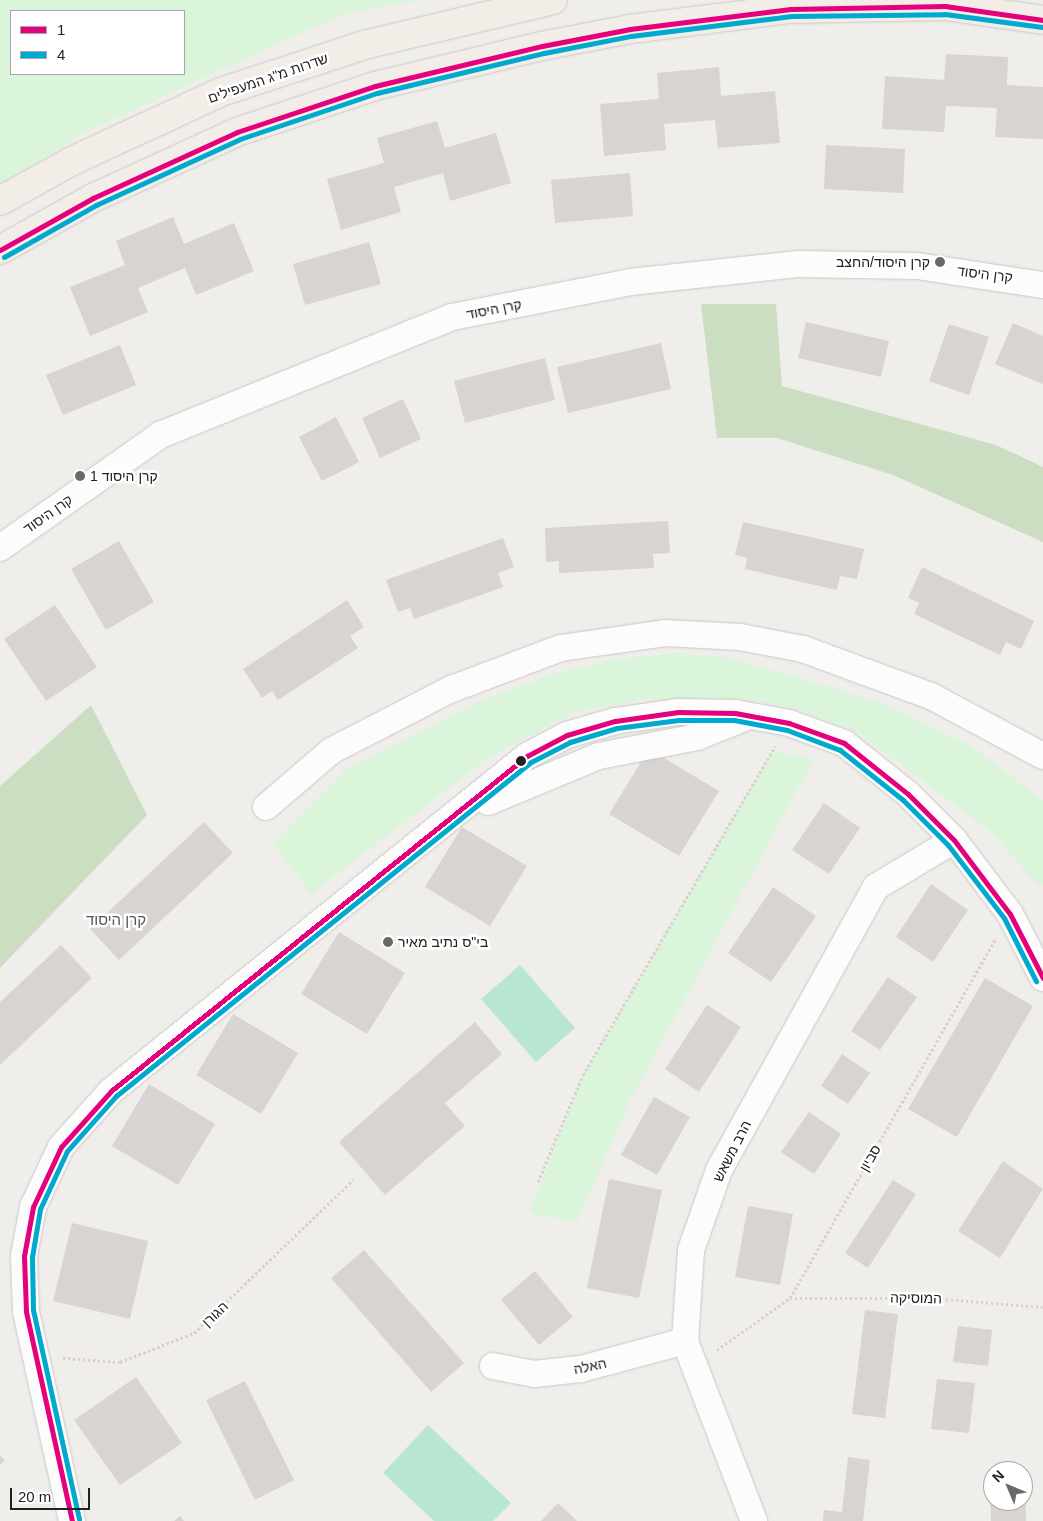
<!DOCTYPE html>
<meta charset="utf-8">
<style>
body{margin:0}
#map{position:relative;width:1043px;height:1521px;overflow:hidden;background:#f0eeeb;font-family:Arial,"Noto Sans Hebrew",sans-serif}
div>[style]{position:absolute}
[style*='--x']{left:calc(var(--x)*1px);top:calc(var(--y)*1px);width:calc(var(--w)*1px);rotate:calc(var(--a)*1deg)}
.forest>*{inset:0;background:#cbdec1}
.park>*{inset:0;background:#daf5da}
.pitch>*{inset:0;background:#b7e6d2}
.building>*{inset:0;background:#d7d4d2}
.path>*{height:3px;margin-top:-1.5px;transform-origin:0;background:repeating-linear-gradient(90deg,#dccecd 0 2.5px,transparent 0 5px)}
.roads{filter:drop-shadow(0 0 1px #c9c8c7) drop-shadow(0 0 1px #c9c8c7)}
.minor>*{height:26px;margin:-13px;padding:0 13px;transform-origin:13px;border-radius:13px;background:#fdfcfc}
.major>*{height:28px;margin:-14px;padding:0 14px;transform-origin:14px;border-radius:14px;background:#f3ede7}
.bus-1>*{height:5px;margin:-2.5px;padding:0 2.5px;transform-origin:2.5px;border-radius:2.5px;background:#e5007d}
.bus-2>*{height:5px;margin:-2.5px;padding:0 2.5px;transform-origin:2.5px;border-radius:2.5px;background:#00a9ce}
.dots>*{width:14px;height:14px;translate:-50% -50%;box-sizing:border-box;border:2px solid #fff;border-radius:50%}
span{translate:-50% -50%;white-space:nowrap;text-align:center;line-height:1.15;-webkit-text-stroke:5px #fff;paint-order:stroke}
.street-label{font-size:14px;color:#222}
.poi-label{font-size:14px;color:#222}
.right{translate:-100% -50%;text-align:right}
.left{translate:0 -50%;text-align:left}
.neighbourhood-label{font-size:15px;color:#555}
.legend{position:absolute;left:10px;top:10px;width:175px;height:65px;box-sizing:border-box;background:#fff;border:1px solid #a7a7a7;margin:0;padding:6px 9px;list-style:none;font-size:15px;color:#222}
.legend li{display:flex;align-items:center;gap:10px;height:25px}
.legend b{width:25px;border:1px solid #a7a7a7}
.north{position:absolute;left:983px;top:1461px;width:50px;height:50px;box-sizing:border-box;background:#fff;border:1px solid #a7a7a7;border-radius:50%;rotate:315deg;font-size:14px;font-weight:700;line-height:20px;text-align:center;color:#222}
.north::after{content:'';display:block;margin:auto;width:18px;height:22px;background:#6a6968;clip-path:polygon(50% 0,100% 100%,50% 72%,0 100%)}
.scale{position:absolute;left:10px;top:1488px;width:80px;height:22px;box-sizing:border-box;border:2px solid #222;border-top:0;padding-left:6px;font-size:15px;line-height:18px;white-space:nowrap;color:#222;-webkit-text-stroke:4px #fff;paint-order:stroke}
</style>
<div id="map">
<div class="forest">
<i style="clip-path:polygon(701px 304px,776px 304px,782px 386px,996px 445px,1043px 467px,1043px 542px,893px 475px,777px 438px,717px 438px)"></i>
<i style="clip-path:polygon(91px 705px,147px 815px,0 968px,0 786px)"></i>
</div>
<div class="park">
<i style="clip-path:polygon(evenodd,0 0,419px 0,341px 15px,84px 133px,0 185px,0 0,11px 11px,184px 11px,184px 74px,11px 74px,11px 11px)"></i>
<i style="clip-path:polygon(677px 653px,724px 657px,798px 677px,881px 703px,970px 745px,1043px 800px,1043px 884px,1037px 884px,990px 831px,857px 732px,797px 709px,747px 699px,645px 699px,578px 711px,491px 756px,311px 894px,273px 844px,344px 771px,483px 700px,552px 674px,610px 660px)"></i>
<i style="clip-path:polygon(772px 750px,814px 759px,629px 1103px,577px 1222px,529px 1213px,583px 1075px)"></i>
</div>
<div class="pitch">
<i style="clip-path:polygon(520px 965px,575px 1028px,536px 1062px,481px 999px)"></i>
<i style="clip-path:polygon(428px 1425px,511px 1503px,493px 1521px,434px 1521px,383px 1473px)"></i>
</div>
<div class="building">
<i style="clip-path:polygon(946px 54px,1008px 57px,1007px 85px,1043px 87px,1043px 139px,995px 137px,997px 108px,946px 106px,944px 132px,882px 129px,885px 76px,944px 80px)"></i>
<i style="clip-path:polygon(719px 67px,721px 96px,775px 91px,780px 143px,718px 148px,715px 120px,664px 124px,666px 150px,604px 156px,600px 104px,659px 99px,657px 73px)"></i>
<i style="clip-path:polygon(437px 121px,445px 148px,496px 133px,511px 183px,450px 201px,443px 173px,394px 187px,401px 212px,341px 230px,327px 179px,384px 163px,377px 138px)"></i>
<i style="clip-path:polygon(826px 145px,905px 149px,903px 193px,824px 189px)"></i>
<i style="clip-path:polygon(630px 173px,633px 216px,555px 223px,551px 180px)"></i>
<i style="clip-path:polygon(173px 217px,184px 244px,234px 223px,254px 271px,196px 295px,185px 268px,138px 288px,148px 312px,90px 336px,70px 287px,125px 265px,116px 241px)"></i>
<i style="clip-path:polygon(369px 242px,381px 284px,305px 305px,293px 264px)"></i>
<i style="clip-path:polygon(806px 322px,889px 341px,881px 377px,798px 358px)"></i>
<i style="clip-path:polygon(1013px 323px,1043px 336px,1043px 384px,995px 364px)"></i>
<i style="clip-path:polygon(949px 324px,989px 337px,969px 395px,929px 381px)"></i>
<i style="clip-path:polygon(661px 343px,671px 389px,568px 413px,557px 367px)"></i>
<i style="clip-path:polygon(120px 345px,136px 385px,63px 415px,46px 375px)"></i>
<i style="clip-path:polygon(545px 358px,555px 400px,465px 423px,454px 381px)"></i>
<i style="clip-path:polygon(403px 399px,421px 439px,380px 458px,362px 418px)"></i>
<i style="clip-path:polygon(336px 417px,359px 462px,322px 481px,299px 437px)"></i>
<i style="clip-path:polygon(668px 521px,670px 553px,653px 554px,654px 568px,559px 573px,559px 561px,546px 562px,545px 528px)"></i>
<i style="clip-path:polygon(743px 522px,864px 549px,857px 579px,840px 576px,837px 590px,745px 569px,747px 558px,735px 555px)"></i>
<i style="clip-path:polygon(503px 538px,514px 567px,498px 573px,503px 587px,414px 619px,410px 608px,398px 612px,386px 580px)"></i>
<i style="clip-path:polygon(119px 541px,154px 602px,106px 630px,71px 569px)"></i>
<i style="clip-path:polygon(922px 567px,1034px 621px,1021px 649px,1006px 642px,1000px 655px,914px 614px,919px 603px,908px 598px)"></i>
<i style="clip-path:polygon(347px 600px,364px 627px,350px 636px,358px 648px,278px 700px,272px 691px,262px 698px,243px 669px)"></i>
<i style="clip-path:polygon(55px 605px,97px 667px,46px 701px,4px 639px)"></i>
<i style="clip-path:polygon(649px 749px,719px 791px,679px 856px,609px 814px)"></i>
<i style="clip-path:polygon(824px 803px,860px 828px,829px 874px,792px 850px)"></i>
<i style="clip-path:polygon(204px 822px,233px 853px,119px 960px,90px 929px)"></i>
<i style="clip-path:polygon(462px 827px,527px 866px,490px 926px,425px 887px)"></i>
<i style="clip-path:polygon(931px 884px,968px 910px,933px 962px,896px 937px)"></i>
<i style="clip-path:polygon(773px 887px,816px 916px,771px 982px,728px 953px)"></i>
<i style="clip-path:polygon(339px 932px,405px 973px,367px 1034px,301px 994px)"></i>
<i style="clip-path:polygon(61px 945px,92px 978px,0 1065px,0 1002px)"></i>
<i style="clip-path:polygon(888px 977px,917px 997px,880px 1050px,851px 1031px)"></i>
<i style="clip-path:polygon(985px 978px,1033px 1006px,957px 1137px,908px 1109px)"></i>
<i style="clip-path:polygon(707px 1005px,741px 1027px,699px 1092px,665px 1069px)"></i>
<i style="clip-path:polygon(233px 1014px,298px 1053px,261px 1114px,196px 1075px)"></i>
<i style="clip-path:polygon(475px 1022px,502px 1054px,445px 1103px,465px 1126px,385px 1195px,339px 1142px)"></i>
<i style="clip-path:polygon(842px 1054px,870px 1073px,848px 1104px,821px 1086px)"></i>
<i style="clip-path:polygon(149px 1084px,215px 1124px,178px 1185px,112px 1146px)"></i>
<i style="clip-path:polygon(654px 1097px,690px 1117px,657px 1175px,621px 1155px)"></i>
<i style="clip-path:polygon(809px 1112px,841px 1134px,814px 1174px,781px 1152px)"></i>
<i style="clip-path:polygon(1003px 1161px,1043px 1189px,1000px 1258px,958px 1231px)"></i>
<i style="clip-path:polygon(609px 1179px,662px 1190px,639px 1298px,587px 1288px)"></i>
<i style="clip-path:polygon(893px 1180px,916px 1194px,868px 1268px,845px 1253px)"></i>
<i style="clip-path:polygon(748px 1206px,793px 1214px,780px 1285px,735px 1277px)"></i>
<i style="clip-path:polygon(72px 1223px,148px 1241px,130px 1319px,53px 1301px)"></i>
<i style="clip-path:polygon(364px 1250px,464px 1363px,431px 1392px,331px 1278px)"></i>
<i style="clip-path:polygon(535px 1271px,573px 1317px,539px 1345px,501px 1300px)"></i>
<i style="clip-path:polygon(865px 1310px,898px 1314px,885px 1418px,852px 1414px)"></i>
<i style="clip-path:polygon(958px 1326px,992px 1330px,988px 1366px,953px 1362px)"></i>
<i style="clip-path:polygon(136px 1377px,182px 1443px,120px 1485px,74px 1420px)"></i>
<i style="clip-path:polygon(937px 1379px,975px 1383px,969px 1433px,931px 1429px)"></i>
<i style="clip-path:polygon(245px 1381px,294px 1480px,255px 1500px,206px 1400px)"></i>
<i style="clip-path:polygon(0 1455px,5px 1461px,0 1465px)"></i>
<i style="clip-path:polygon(848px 1457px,870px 1460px,863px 1521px,823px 1521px,824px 1510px,842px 1512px)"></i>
<i style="clip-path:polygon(989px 1471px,993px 1471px,993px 1501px,1023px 1501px,1025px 1475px,1026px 1521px,991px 1521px)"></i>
<i style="clip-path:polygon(558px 1503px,577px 1521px,541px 1521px)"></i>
<i style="clip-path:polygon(180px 1516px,184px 1521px,174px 1521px)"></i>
</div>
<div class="path">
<i style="--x:538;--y:1182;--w:116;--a:-67.2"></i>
<i style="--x:583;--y:1075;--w:381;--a:-59.7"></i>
<i style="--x:790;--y:1298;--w:141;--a:0"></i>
<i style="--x:931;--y:1298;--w:112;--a:4.6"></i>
<i style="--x:717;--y:1350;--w:90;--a:-35.5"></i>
<i style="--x:790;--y:1298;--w:413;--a:-60.2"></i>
<i style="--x:63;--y:1358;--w:57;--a:4"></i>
<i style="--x:120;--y:1362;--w:79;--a:-21.4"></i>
<i style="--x:194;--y:1333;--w:221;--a:-43.9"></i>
</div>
<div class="roads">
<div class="minor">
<i style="--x:0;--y:548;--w:196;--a:-35.2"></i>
<i style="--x:160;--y:435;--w:315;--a:-22"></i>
<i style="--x:452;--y:317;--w:181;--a:-11.1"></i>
<i style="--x:630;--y:282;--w:170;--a:-6.1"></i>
<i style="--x:799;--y:264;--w:118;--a:1"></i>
<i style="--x:917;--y:266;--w:127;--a:8.6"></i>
<i style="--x:488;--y:802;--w:120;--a:-22.5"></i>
<i style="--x:599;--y:756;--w:100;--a:-11"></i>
<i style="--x:697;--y:737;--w:51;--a:-22"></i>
<i style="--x:266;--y:807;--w:86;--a:-40.7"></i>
<i style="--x:331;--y:751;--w:133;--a:-27.3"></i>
<i style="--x:449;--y:690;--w:120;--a:-20.6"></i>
<i style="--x:561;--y:648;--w:105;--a:-8.2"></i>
<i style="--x:665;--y:633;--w:75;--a:3.1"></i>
<i style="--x:740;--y:637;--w:64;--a:10.8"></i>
<i style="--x:803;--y:649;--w:136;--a:20.2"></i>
<i style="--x:931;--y:696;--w:127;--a:28.2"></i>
<i style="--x:493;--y:1366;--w:42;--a:11"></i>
<i style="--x:534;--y:1374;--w:47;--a:-6.1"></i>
<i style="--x:581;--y:1369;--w:108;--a:-15.1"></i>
<i style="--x:72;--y:1521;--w:215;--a:-102.4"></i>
<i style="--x:26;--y:1311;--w:55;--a:-92.1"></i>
<i style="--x:24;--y:1256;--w:50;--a:-79.6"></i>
<i style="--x:33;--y:1207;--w:66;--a:-65"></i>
<i style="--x:61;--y:1147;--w:75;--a:-48.2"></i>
<i style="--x:111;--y:1091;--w:534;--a:-38.84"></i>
<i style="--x:527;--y:756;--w:45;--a:-27.7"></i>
<i style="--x:567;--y:735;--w:50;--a:-16.3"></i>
<i style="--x:615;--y:721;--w:64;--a:-8.1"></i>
<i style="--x:678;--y:712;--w:57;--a:1"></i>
<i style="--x:735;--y:713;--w:55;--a:10.5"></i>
<i style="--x:789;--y:723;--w:59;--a:20"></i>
<i style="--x:844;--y:743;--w:82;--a:38.6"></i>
<i style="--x:908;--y:794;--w:65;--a:45"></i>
<i style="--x:954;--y:840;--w:93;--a:52.9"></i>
<i style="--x:1010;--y:914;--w:72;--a:62.7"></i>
<i style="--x:754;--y:1521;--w:193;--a:-111"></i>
<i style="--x:685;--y:1341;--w:91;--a:-86.2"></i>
<i style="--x:691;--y:1250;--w:85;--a:-70.7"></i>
<i style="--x:719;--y:1170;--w:324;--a:-61"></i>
<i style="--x:876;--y:887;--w:91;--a:-31.1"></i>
</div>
<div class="major">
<i style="--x:0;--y:201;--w:85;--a:-29"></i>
<i style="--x:74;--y:160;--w:162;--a:-24.8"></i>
<i style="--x:221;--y:92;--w:151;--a:-18.2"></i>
<i style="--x:364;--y:45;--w:194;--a:-13.4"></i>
<i style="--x:0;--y:250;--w:107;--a:-29.2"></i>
<i style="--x:93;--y:198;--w:158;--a:-24.6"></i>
<i style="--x:237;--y:132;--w:145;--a:-18.4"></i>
<i style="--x:375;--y:86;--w:172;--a:-13.5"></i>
<i style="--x:542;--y:46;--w:90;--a:-10.9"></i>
<i style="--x:630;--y:29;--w:162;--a:-7.1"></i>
<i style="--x:791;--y:9;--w:154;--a:-1.1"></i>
<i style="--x:945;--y:6;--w:99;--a:8.1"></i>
</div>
</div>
<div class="bus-1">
<i style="--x:0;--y:250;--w:107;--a:-29.2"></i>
<i style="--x:93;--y:198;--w:158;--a:-24.6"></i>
<i style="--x:237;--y:132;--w:145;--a:-18.4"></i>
<i style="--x:375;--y:86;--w:172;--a:-13.5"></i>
<i style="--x:542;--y:46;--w:90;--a:-10.9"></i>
<i style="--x:630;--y:29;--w:162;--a:-7.1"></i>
<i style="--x:791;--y:9;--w:154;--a:-1.1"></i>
<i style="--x:945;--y:6;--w:99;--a:8.1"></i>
<i style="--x:72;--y:1521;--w:215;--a:-102.4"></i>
<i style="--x:26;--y:1311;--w:55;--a:-92.1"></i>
<i style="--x:24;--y:1256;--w:50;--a:-79.6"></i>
<i style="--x:33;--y:1207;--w:66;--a:-65"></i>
<i style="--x:61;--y:1147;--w:75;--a:-48.2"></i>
<i style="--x:111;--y:1091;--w:534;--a:-38.84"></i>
<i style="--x:527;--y:756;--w:45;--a:-27.7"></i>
<i style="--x:567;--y:735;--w:50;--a:-16.3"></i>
<i style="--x:615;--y:721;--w:64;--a:-8.1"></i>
<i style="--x:678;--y:712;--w:57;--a:1"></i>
<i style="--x:735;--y:713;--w:55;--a:10.5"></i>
<i style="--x:789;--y:723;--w:59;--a:20"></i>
<i style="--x:844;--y:743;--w:82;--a:38.6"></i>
<i style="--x:908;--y:794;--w:65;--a:45"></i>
<i style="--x:954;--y:840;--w:93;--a:52.9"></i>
<i style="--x:1010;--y:914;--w:72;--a:62.7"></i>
</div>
<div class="bus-2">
<i style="--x:4;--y:257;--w:106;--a:-29.5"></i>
<i style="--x:96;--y:205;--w:158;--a:-24.6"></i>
<i style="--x:240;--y:139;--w:145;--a:-18.6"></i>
<i style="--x:377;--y:93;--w:172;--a:-13.5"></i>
<i style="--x:544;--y:53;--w:89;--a:-11.1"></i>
<i style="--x:631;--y:36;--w:162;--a:-7.1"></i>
<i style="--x:792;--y:16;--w:153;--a:-0.7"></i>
<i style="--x:945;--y:14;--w:98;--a:7.6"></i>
<i style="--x:79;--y:1519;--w:214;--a:-102.4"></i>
<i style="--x:33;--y:1310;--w:53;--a:-91.1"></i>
<i style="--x:32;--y:1257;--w:49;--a:-80.5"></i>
<i style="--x:40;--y:1209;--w:64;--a:-65"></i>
<i style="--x:67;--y:1151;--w:74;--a:-48.3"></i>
<i style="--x:116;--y:1096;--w:533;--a:-38.83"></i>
<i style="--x:531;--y:762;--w:44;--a:-27.1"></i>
<i style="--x:570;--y:742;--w:49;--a:-16.6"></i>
<i style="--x:617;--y:728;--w:62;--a:-7.5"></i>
<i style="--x:678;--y:720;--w:56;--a:0"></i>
<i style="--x:734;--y:720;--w:54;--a:10.7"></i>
<i style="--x:787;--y:730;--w:57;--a:20.7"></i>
<i style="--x:840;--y:750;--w:80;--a:38.4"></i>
<i style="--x:903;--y:800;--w:64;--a:45"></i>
<i style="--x:948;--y:845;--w:92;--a:52.5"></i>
<i style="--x:1004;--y:918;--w:71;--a:63.1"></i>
</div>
<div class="dots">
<i style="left:940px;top:262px;background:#6a6968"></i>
<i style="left:80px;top:476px;background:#6a6968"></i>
<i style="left:521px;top:761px;background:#222"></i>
<i style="left:388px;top:942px;background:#6a6968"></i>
</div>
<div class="street-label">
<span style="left:268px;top:78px;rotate:-19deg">שדרות מ"ג המעפילים</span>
<span style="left:985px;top:274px;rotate:7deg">קרן היסוד</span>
<span style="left:494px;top:309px;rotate:-11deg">קרן היסוד</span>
<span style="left:48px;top:514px;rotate:-35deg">קרן היסוד</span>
<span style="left:732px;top:1151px;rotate:-63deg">הרב משאש</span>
<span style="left:870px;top:1158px;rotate:-60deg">סביון</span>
<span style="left:916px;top:1298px;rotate:1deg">המוסיקה</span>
<span style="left:215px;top:1314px;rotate:-43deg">הגורן</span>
<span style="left:590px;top:1366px;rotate:-12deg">האלה</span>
</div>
<div class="poi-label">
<span class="right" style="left:930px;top:262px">קרן היסוד/החצב</span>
<span class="left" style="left:90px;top:476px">קרן היסוד 1</span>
<span class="left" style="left:398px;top:942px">בי"ס נתיב מאיר</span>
</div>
<div class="neighbourhood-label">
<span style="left:116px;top:920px">קרן היסוד</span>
</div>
<ul class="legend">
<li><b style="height:6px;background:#e5007d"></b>1</li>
<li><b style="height:6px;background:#00a9ce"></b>4</li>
</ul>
<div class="north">N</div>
<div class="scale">20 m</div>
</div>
